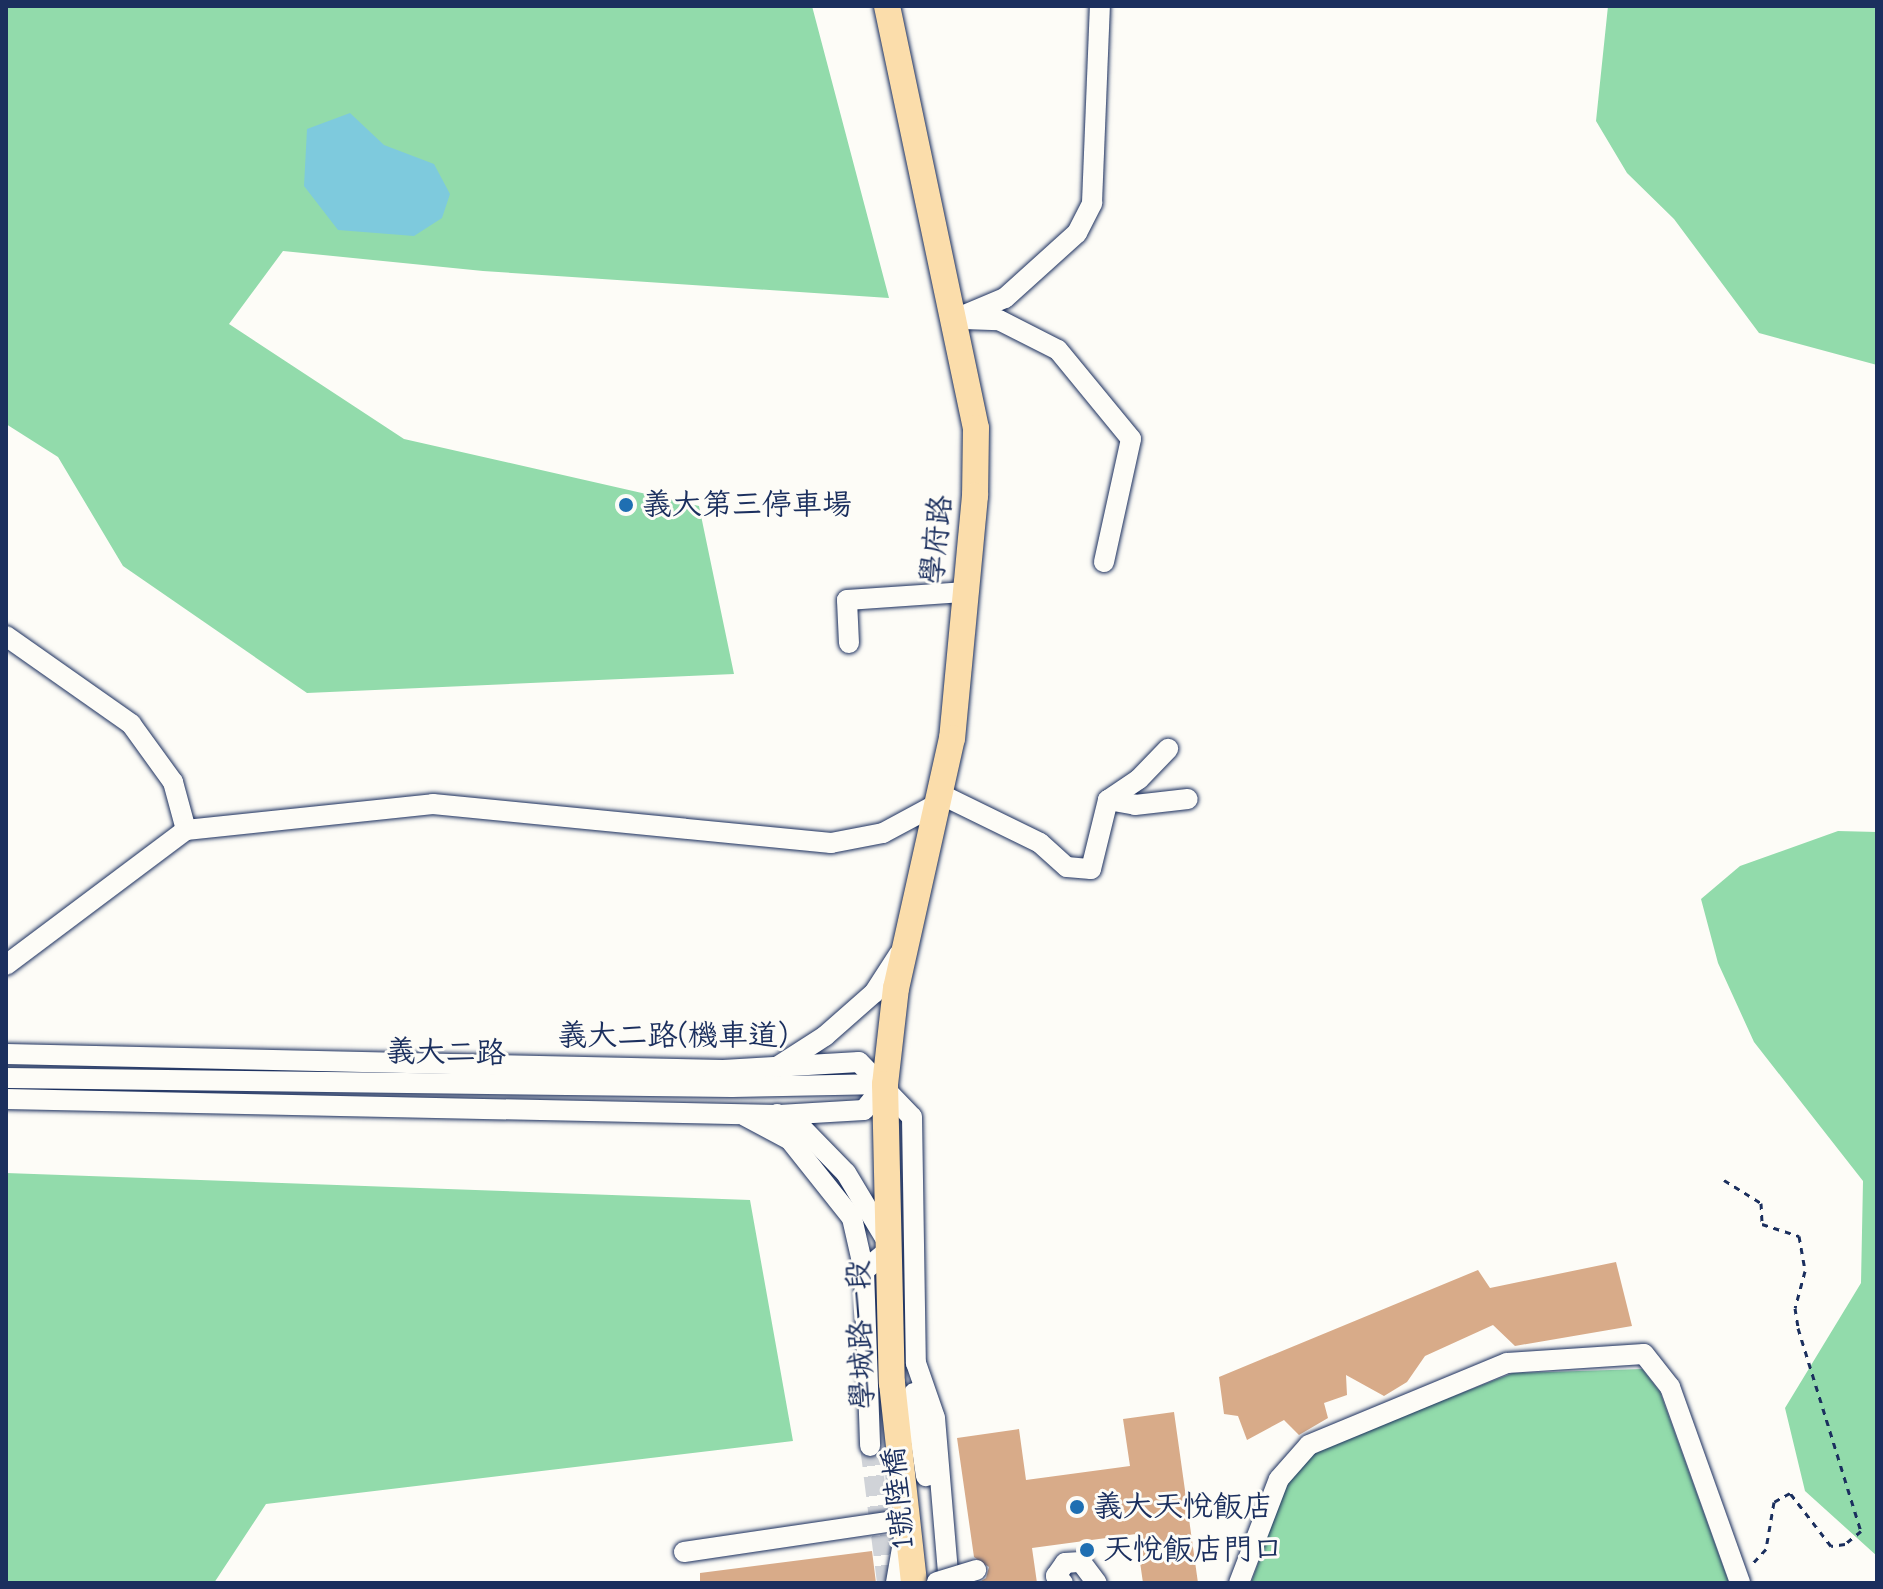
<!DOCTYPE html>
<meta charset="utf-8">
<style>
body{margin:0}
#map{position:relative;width:1883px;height:1589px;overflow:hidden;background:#fdfcf7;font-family:"Comic Neue","LXGW WenKai TC",sans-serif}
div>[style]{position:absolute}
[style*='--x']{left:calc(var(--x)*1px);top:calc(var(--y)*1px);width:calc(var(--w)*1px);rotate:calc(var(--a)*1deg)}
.green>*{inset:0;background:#92dbab}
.water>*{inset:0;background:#7ecadd}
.building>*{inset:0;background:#d8ab89}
.minor-tunnel>*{height:20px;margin-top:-10px;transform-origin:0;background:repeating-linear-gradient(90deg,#d0d3d8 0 20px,transparent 0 30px)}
.path>*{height:3px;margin-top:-1.5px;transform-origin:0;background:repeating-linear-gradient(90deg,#1b2f5e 0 6px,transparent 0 12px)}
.roads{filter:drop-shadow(0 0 2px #1b2f5e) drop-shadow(0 0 2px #1b2f5e)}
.minor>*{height:20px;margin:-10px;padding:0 10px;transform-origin:10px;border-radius:10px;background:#fdfcf7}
.major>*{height:26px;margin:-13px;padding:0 13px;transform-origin:13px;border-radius:13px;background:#fbddab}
.bridges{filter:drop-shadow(0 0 2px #1b2f5e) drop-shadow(0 0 2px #1b2f5e)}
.minor-bridge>*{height:20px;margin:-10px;padding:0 10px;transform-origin:10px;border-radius:10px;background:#fdfcf7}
.dots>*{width:22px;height:22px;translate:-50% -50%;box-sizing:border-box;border:4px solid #fdfcf7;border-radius:50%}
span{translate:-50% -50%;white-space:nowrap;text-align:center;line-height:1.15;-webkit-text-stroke:6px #fdfcf7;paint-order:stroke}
.poi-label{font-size:30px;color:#1b2f5e}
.left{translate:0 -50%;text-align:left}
.street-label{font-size:30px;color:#1b2f5e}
.frame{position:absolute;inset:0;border:8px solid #1b2f5e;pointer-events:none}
</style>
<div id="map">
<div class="green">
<i style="clip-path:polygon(6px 6px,812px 6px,889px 298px,483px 271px,283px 251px,229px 324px,404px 439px,699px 506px,734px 674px,307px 693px,123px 566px,58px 457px,6px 424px)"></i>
<i style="clip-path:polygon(1608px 6px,1877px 6px,1877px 365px,1759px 333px,1674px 219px,1627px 173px,1596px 121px)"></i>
<i style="clip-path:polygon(1838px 831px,1877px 832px,1877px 1556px,1805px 1491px,1785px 1408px,1861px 1283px,1863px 1181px,1754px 1042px,1718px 963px,1701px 899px,1740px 866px)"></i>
<i style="clip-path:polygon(6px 1173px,750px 1200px,793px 1441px,266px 1504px,214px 1583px,6px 1583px)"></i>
<i style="clip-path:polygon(1642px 1369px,1660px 1392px,1729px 1583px,1251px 1583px,1287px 1483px,1315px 1450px,1513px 1373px)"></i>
</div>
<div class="water">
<i style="clip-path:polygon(350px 113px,384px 145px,434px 164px,450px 194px,442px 218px,414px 236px,338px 230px,304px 186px,307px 129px)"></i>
</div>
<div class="building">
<i style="clip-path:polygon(1616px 1262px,1632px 1326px,1515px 1346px,1493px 1325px,1425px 1356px,1407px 1382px,1384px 1396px,1346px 1375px,1347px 1395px,1324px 1403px,1328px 1418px,1299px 1435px,1284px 1420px,1247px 1440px,1238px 1416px,1224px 1414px,1219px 1377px,1478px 1270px,1490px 1288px)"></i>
<i style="clip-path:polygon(1174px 1412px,1198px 1583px,1143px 1583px,1136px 1534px,1032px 1548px,1037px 1583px,978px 1583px,986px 1578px,989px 1567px,974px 1557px,957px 1438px,1019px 1429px,1026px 1480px,1130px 1466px,1123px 1419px)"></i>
<i style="clip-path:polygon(872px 1551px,876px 1583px,700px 1583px,700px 1573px)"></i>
</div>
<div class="minor-tunnel">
<i style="--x:870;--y:1446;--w:138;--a:82.9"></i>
</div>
<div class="path">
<i style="--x:1724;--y:1180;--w:44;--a:31.9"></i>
<i style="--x:1761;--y:1203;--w:21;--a:87"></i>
<i style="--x:1762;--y:1224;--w:39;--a:18"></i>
<i style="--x:1799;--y:1236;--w:36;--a:80"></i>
<i style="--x:1805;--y:1271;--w:38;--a:105"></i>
<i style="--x:1795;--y:1308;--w:20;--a:81"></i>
<i style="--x:1798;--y:1328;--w:213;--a:72.8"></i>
<i style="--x:1861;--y:1531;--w:21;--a:141"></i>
<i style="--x:1845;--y:1544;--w:14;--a:172"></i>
<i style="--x:1831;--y:1546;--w:67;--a:-127.7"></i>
<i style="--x:1790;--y:1493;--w:18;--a:151"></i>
<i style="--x:1774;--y:1502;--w:48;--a:99.7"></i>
<i style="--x:1766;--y:1549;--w:18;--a:133"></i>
</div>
<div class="roads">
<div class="minor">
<i style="--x:955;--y:319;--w:54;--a:-22.8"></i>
<i style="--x:1005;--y:298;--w:97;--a:-42.1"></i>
<i style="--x:1077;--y:233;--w:34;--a:-63"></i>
<i style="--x:1092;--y:203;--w:197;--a:-87.7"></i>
<i style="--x:963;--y:319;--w:36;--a:2"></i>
<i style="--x:999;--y:320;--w:66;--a:27"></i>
<i style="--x:1058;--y:350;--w:115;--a:50.6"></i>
<i style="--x:1131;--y:439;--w:126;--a:102.4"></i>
<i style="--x:6;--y:636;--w:153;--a:35.1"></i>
<i style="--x:131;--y:724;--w:72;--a:54.1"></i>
<i style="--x:173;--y:782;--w:50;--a:74.8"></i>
<i style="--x:849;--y:643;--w:43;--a:-92.7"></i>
<i style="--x:847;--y:600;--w:116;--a:-3.9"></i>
<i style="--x:940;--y:794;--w:111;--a:26.1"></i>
<i style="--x:1040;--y:843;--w:36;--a:42"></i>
<i style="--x:1067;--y:867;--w:24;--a:5"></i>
<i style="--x:1091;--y:869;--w:71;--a:-76.2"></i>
<i style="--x:1108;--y:800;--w:27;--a:10"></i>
<i style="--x:1135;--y:805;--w:53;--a:-6.5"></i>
<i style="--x:1108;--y:800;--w:37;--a:-34"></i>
<i style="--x:1139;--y:779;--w:42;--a:-46"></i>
<i style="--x:6;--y:965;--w:225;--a:-36.9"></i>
<i style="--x:186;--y:830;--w:248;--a:-6"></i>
<i style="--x:433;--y:804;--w:400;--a:5.6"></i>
<i style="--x:831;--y:843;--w:53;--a:-10.9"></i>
<i style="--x:883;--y:833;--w:61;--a:-28.2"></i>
<i style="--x:6;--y:1054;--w:717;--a:1.28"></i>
<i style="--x:723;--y:1070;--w:136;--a:-3.4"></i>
<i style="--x:859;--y:1062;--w:76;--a:46.1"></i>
<i style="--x:912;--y:1117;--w:246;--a:89.1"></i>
<i style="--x:916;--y:1363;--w:58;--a:70.9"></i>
<i style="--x:935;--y:1418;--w:166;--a:85.2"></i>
<i style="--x:777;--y:1067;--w:57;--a:-32.9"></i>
<i style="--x:825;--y:1036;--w:65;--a:-41.3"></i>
<i style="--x:874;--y:993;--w:46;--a:-57.3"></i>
<i style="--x:6;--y:1078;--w:726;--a:0.71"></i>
<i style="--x:732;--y:1087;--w:153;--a:-1.1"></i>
<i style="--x:6;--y:1099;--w:773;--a:1.19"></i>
<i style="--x:779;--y:1115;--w:85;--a:-3.4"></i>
<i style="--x:864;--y:1110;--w:33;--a:-51"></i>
<i style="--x:777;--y:1114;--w:31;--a:31"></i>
<i style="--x:804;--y:1130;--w:60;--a:45.7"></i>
<i style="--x:846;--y:1173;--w:87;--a:59"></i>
<i style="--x:891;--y:1248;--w:35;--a:140"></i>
<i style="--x:864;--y:1271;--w:175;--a:88"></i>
<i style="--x:745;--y:1116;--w:51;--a:28.1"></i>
<i style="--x:790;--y:1140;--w:100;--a:51.5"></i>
<i style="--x:852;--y:1218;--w:54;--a:77.2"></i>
<i style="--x:914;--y:1393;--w:84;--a:81.8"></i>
<i style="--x:684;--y:1552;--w:225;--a:-8.4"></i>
<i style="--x:907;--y:1519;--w:65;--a:99.8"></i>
<i style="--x:1063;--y:1583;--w:10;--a:-135"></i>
<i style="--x:1056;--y:1576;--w:16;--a:-55"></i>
<i style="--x:1065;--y:1563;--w:16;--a:-4"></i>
<i style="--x:1081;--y:1562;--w:26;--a:53"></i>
<i style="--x:1239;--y:1583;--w:111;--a:-69"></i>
<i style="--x:1279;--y:1479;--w:45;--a:-48.6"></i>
<i style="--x:1309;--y:1445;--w:214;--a:-22.5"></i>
<i style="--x:1507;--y:1363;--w:137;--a:-3.8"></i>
<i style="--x:1644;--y:1354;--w:42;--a:51.8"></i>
<i style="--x:1670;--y:1387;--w:208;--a:70.3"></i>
</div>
<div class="major">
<i style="--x:887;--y:6;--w:431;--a:78.1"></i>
<i style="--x:976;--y:428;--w:68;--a:90.8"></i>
<i style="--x:975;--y:496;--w:243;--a:95.4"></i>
<i style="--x:952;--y:738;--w:256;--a:102.6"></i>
<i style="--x:896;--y:988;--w:97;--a:96.5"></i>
<i style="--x:885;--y:1084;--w:299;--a:88.7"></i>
<i style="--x:892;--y:1383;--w:201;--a:83.7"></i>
</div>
</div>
<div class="bridges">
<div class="minor-bridge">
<i style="--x:937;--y:1582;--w:41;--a:-17.1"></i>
</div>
</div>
<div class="dots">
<i style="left:626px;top:505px;background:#1f6fb2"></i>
<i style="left:1077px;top:1507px;background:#1f6fb2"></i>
<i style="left:1087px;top:1550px;background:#1f6fb2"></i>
</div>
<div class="poi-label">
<span class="left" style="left:642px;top:505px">義大第三停車場</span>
<span class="left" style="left:1093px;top:1507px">義大天悅飯店</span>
<span class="left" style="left:1103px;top:1550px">天悅飯店門口</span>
</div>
<div class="street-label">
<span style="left:937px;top:540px;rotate:-84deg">學府路</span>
<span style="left:673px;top:1036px">義大二路(機車道)</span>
<span style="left:446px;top:1053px;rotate:1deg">義大二路</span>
<span style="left:861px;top:1335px;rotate:-92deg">學城路一段</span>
<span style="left:899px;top:1498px;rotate:-96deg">1號陸橋</span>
</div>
<div class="frame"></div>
</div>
